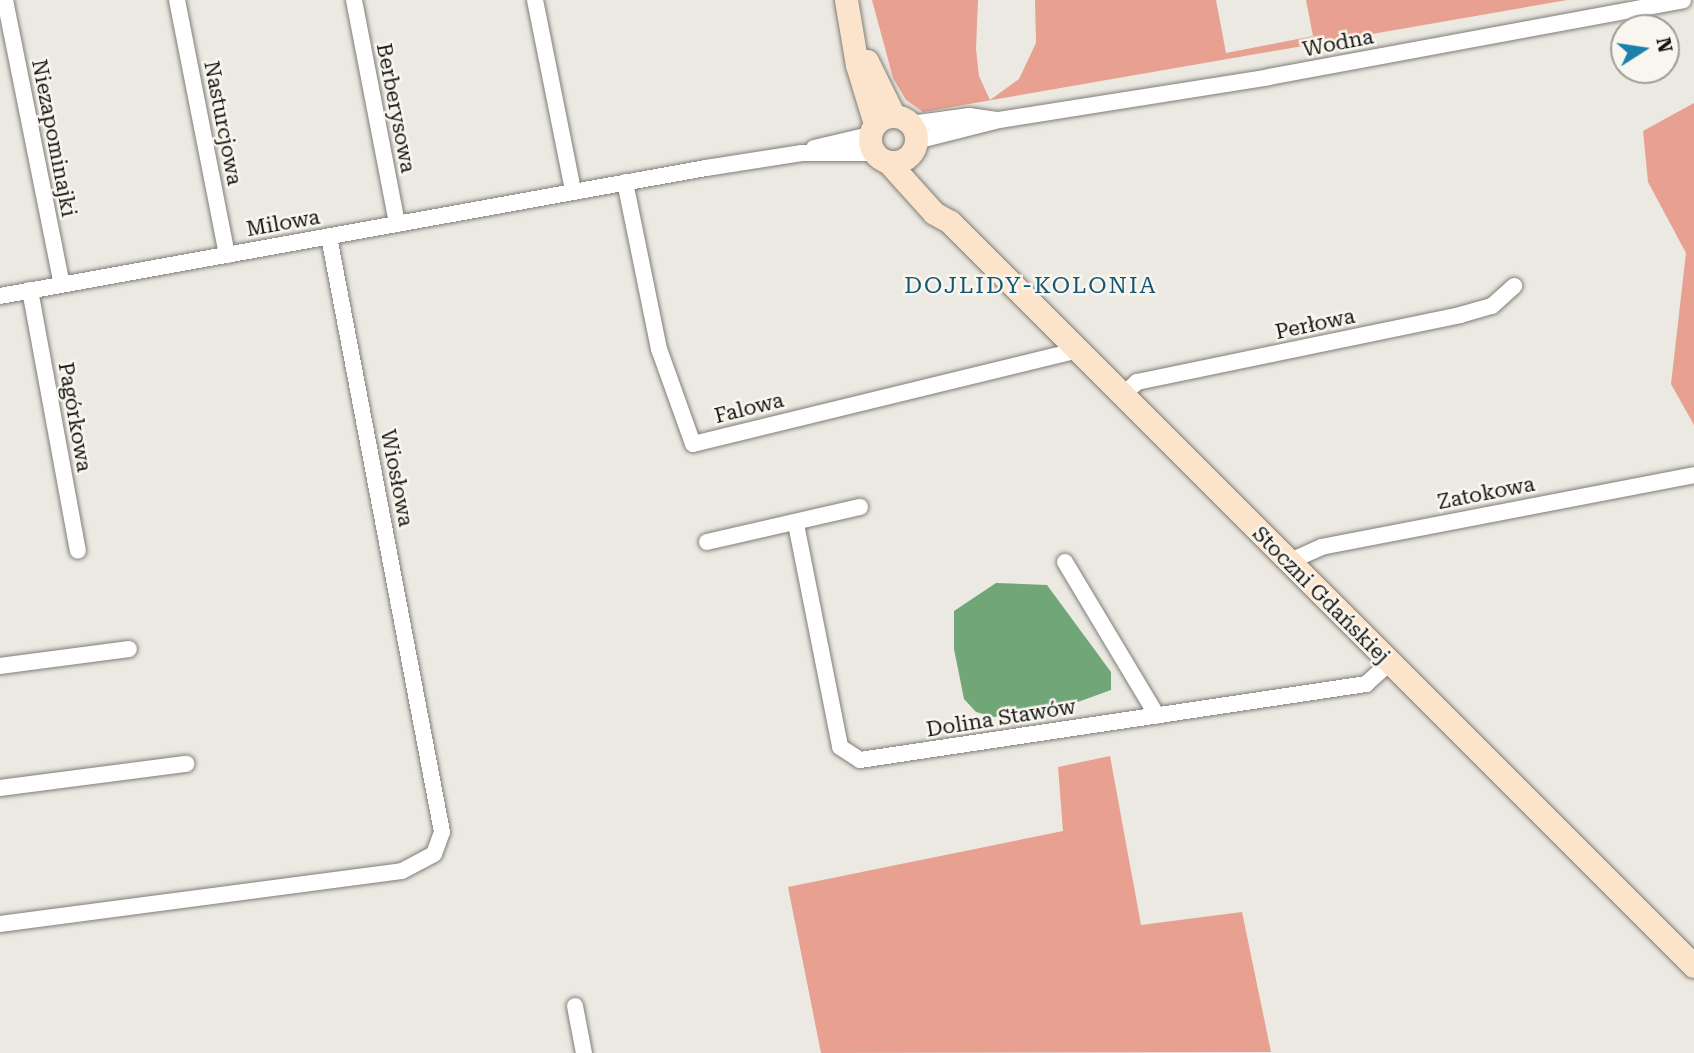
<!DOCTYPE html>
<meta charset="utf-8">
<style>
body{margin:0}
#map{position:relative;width:1694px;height:1053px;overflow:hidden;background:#ebe9e1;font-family:"Roboto Serif",serif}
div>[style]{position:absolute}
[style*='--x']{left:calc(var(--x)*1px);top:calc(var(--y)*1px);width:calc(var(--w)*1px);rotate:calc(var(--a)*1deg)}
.forest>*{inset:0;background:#e8a190}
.water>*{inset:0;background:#71a778}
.roads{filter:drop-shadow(0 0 2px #7f7d77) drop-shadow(0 0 2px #7f7d77)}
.street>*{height:16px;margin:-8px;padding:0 8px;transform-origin:8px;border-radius:8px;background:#fff}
.secondary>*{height:23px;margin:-11.5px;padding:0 11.5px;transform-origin:11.5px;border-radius:11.5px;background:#fce4cc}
.secondary>.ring{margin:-11.5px;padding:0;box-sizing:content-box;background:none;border:23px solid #fce4cc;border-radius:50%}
span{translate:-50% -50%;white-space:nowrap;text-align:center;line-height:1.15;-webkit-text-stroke:5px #f8f6ee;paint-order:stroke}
.street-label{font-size:21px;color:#151412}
.neighbourhood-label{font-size:23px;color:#135674;letter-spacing:2px}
.north{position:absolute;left:1610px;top:14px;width:70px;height:70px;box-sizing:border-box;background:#f8f6ee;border:2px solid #9d9c96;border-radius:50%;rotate:78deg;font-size:19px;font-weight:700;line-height:28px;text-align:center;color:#151412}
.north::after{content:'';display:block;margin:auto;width:24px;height:32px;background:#1b80aa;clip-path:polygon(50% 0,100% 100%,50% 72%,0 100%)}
</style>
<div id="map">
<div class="forest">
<i style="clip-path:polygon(872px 0,978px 0,976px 49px,979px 76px,990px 100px,1019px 79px,1036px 43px,1035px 0,1216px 0,1226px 53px,1313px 36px,1306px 0,1567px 0,923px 112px,906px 100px,893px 78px)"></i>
<i style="clip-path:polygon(1694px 103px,1694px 425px,1671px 384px,1686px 253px,1648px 182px,1643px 131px)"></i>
<i style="clip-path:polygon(1110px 756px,1141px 925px,1242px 912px,1271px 1052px,821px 1053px,788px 887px,1063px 831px,1058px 767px)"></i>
</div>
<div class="water">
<i style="clip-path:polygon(996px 583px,1047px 585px,1111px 672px,1111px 690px,1075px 703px,994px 717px,976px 712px,964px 699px,954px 649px,954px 611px)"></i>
</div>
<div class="roads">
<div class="street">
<i style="--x:5;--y:0;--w:290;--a:78.7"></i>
<i style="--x:177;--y:0;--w:260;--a:78.9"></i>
<i style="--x:354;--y:0;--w:228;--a:79.1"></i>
<i style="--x:535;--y:0;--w:195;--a:78.7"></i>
<i style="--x:911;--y:124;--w:59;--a:-7.9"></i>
<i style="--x:969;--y:116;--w:28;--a:8"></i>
<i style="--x:916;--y:141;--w:86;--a:-14.2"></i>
<i style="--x:999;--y:120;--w:273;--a:-9"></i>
<i style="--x:1269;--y:77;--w:421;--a:-10.5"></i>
<i style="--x:814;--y:148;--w:57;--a:-13.1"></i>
<i style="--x:625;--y:182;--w:170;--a:78.5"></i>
<i style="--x:659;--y:349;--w:101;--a:70.3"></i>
<i style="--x:693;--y:444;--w:396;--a:-13.7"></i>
<i style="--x:30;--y:290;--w:265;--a:79.6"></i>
<i style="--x:0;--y:296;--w:718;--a:-10.28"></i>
<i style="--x:706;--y:168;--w:97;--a:-8.9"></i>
<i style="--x:802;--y:153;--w:71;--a:0"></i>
<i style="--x:1122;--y:396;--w:21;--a:-43"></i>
<i style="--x:1137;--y:382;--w:330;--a:-11.7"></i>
<i style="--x:1460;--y:315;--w:33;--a:-16"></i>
<i style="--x:1492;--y:306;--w:30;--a:-42"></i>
<i style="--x:796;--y:524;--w:227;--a:78.8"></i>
<i style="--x:840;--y:747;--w:24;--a:33"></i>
<i style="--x:860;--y:760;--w:512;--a:-8.54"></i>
<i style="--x:1366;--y:684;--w:31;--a:-42"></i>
<i style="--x:707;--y:542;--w:157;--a:-12.9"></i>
<i style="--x:1065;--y:562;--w:179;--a:59.1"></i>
<i style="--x:1288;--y:562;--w:36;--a:-24"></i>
<i style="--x:1321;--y:547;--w:380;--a:-10.9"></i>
<i style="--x:0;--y:666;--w:130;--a:-7.5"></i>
<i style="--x:0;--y:788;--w:188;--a:-7.4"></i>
<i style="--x:0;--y:924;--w:405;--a:-7.5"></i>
<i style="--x:402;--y:871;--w:36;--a:-28"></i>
<i style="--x:434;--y:854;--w:23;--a:-70"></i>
<i style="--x:442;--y:832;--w:606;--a:-100.75"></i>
<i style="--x:575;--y:1006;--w:48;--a:79.2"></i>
</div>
<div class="secondary">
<i style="--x:846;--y:0;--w:66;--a:80.4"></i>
<i style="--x:857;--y:65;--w:62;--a:73"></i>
<i style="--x:867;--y:61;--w:61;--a:63.9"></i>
<i class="ring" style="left:870px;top:116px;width:23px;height:23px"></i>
<i style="--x:889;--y:163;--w:67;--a:48"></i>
<i style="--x:934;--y:213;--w:18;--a:29"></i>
<i style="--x:950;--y:222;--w:1052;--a:45"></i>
</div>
</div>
<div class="street-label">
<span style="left:1338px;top:43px;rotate:-11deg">Wodna</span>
<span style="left:396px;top:108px;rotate:79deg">Berberysowa</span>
<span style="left:223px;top:123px;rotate:79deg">Nasturcjowa</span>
<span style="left:54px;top:138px;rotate:79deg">Niezapominajki</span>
<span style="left:283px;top:223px;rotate:-10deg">Milowa</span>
<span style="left:1315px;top:324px;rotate:-12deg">Perłowa</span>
<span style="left:749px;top:408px;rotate:-14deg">Falowa</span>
<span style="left:75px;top:417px;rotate:80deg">Pagórkowa</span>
<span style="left:397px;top:478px;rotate:79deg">Wiosłowa</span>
<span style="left:1486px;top:493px;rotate:-11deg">Zatokowa</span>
<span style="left:1321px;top:595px;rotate:45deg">Stoczni Gdańskiej</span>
<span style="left:1001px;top:718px;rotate:-9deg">Dolina Stawów</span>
</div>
<div class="neighbourhood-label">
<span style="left:1031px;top:286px">DOJLIDY-KOLONIA</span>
</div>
<div class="north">N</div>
</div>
